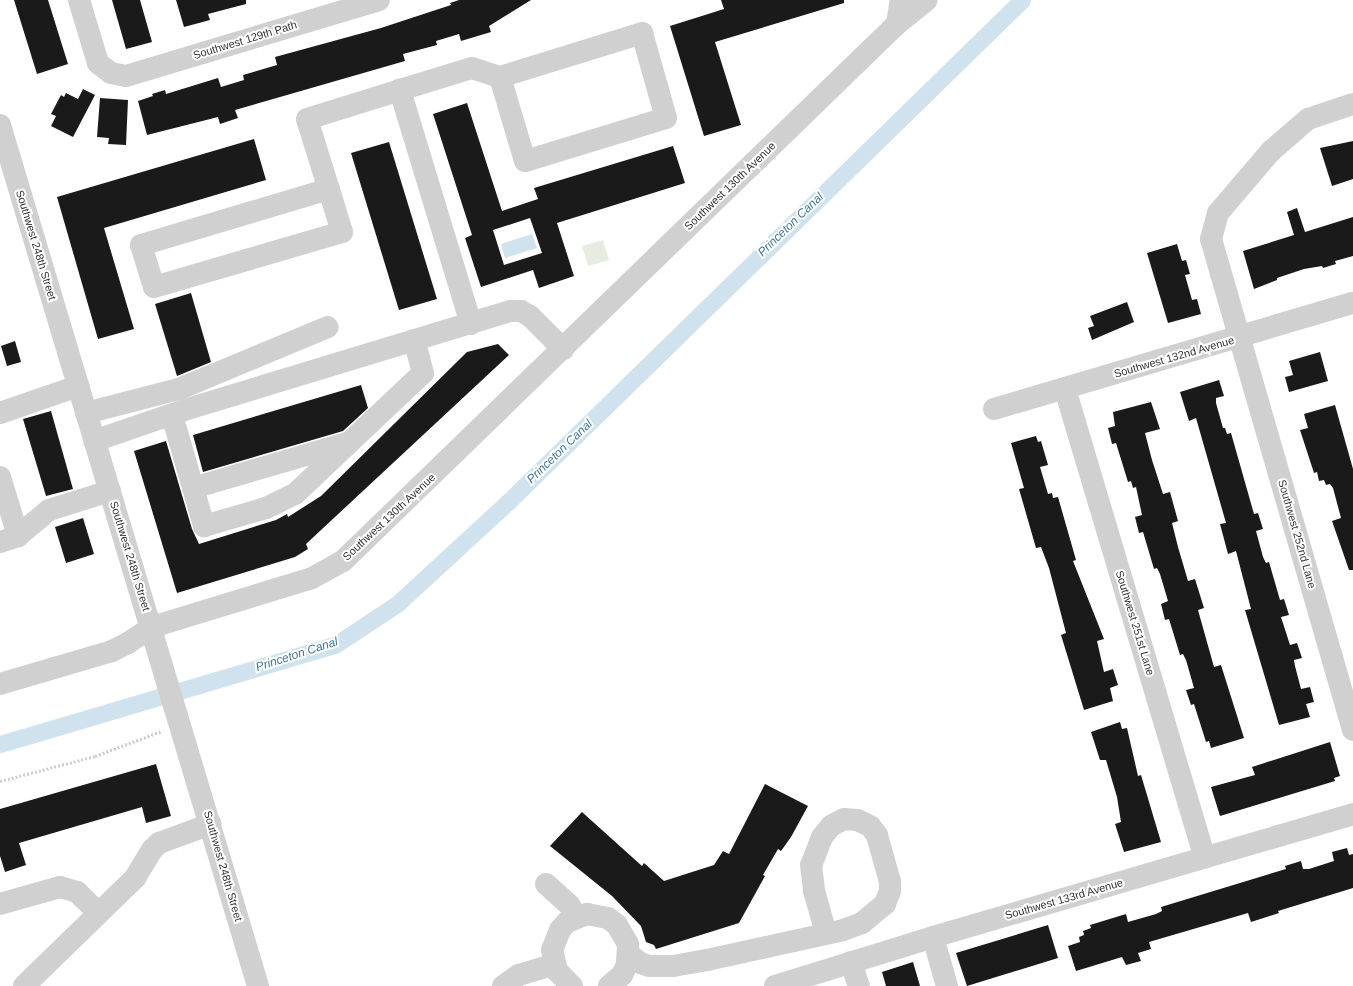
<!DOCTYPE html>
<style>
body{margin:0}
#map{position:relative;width:1353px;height:986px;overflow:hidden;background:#fff;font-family:Arial,sans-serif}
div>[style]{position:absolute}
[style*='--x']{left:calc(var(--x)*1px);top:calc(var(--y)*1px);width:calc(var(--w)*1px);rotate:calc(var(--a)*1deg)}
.green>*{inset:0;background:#e6ecdf}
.water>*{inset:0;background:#cfe2ee}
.canal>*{height:17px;margin:-8.5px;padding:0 8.5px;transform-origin:8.5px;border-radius:8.5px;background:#cfe2ee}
.building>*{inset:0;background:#1a1a1a}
.path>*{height:2.5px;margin-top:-1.25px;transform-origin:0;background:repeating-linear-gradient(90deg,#cdcdcd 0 2px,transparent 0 4px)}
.minor>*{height:22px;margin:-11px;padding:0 11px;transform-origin:11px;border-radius:11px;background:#d0d0d0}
span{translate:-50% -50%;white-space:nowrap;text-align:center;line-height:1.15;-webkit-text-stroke:4px #fff;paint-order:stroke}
.street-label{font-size:11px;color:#333}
.water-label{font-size:12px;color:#3f7597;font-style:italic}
</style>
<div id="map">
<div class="green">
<i style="clip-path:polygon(603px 240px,609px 260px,588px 266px,582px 246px)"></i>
</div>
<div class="water">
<i style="clip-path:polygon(532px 234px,537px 248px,505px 258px,501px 244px)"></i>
</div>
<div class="canal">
<i style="--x:0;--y:744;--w:349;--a:-16.5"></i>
<i style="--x:335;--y:645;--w:74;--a:-33.5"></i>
<i style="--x:397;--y:604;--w:152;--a:-42.6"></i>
<i style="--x:509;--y:501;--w:717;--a:-44.32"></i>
</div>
<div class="building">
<i style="clip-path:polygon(14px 0,48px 0,68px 64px,37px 74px)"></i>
<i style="clip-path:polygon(112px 0,140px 0,152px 42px,126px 49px)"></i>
<i style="clip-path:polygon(176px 0,246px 0,246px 4px,208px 14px,210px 20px,184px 27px)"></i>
<i style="clip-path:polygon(459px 0,531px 0,489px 26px,491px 32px,461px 41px,459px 34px,436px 41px,437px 45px,403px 54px,405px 61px,235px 110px,238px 118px,220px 124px,218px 117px,147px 135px,138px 101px,153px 96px,152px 94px,165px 90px,166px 94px,218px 78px,221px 87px,244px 80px,243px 75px,277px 65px,275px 57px,381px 28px,451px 5px,450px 3px)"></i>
<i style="clip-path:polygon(721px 0,844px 0,844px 3px,715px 42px,741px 125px,704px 136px,670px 26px,724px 9px)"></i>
<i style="clip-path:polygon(83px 89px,95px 95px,73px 137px,51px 126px,56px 116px,51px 114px,61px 95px,64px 97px,66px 93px,78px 99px)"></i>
<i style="clip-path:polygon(100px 98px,128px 100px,126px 145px,108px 144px,109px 138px,97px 137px)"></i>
<i style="clip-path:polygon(evenodd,467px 103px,502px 211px,538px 199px,534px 188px,673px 146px,685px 183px,557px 223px,574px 276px,539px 288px,533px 270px,481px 287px,465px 238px,472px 235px,433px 114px,467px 103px,530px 218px,542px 253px,504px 265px,493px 230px,530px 218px)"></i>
<i style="clip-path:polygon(254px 139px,266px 180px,104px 228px,134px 329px,98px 339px,57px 197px)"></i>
<i style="clip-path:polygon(1353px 141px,1353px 179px,1332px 186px,1320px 148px)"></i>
<i style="clip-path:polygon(389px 142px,437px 299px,399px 310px,351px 153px)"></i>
<i style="clip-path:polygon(1297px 208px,1305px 232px,1353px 217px,1353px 256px,1335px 261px,1336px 264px,1323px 268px,1322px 266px,1304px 269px,1277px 278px,1277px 280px,1254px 289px,1243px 251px,1294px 235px,1287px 212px)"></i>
<i style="clip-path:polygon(1177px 244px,1182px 261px,1186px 260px,1190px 274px,1185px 275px,1192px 300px,1197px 299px,1201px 314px,1168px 323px,1147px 253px)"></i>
<i style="clip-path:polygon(191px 293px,211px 362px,177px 376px,155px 304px)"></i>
<i style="clip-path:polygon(1127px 302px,1134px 322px,1092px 340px,1088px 328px,1094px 326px,1090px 316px)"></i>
<i style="clip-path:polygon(15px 341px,21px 362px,7px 366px,1px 346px)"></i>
<i style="clip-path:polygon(498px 344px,509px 355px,306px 544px,308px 549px,295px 557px,177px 593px,134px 451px,166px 441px,192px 529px,199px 544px,276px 520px,287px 514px,288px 517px,321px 496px,467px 352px)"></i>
<i style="clip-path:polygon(1320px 352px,1328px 381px,1289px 392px,1285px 377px,1293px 375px,1289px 361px)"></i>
<i style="clip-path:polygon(1219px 380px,1224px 396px,1216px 398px,1216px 403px,1223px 428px,1225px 428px,1227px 434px,1231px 433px,1254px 514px,1258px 513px,1263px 529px,1256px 531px,1263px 557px,1266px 563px,1269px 562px,1280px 600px,1284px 599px,1289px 615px,1281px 617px,1290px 645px,1297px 643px,1302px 658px,1294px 660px,1295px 666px,1301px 689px,1310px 687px,1314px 702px,1306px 704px,1310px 717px,1279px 725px,1245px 610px,1251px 609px,1236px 551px,1228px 554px,1220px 524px,1226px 523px,1196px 418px,1189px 421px,1180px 392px)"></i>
<i style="clip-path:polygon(361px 385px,368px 408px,343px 431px,203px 472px,193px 435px)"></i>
<i style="clip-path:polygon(1151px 402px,1160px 429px,1145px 433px,1152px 460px,1163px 494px,1170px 492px,1178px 521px,1172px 523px,1178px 547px,1188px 581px,1195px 579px,1204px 608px,1198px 610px,1214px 667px,1221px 665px,1244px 738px,1211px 748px,1209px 741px,1206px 742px,1194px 704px,1191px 705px,1186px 690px,1194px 688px,1186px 660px,1183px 654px,1180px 655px,1169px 619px,1165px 620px,1161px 604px,1168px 601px,1160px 574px,1157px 568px,1154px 569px,1143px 532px,1139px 533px,1135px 517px,1142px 515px,1136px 487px,1133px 488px,1131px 481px,1128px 482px,1116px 443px,1112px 444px,1108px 428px,1115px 426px,1113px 412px)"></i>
<i style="clip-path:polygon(1335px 405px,1353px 469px,1353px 570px,1349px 570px,1332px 521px,1341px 518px,1333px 488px,1330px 484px,1326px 485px,1324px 480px,1319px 481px,1317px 472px,1314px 473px,1300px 430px,1308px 428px,1304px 414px)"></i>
<i style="clip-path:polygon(51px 411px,73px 489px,46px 496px,23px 419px)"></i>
<i style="clip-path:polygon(1036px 436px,1038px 442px,1041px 441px,1048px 465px,1040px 467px,1048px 494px,1052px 493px,1053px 498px,1058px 497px,1076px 560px,1073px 561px,1104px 639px,1097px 641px,1104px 672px,1113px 669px,1118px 685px,1110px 688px,1113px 701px,1084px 710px,1061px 635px,1066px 633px,1049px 568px,1041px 547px,1036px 548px,1019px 489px,1024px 488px,1011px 443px)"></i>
<i style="clip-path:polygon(83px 518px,94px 554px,66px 563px,55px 527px)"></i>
<i style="clip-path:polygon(1120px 722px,1122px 729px,1127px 728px,1138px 776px,1141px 775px,1161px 842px,1124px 852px,1115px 824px,1121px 822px,1117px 797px,1106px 760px,1100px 760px,1091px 732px)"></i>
<i style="clip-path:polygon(1330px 742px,1340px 776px,1334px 778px,1335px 781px,1220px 816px,1211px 787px,1255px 775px,1252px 767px)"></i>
<i style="clip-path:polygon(156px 764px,171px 816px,146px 823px,142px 807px,19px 843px,26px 865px,5px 872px,0 856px,0 809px)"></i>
<i style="clip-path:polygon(765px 784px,808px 806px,791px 837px,781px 851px,778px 849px,763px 875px,765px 876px,739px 923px,656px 949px,654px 945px,646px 942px,641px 926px,612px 896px,550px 846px,582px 812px,642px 866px,644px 863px,664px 881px,714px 865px,723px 851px,729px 854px)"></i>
<i style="clip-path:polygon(1347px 848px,1349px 855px,1353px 854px,1353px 888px,1278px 911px,1279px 913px,1251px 922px,1248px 913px,1149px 942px,1151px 949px,1138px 953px,1141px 961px,1126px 965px,1122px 957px,1076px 971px,1068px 946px,1080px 942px,1079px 937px,1084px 935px,1083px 931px,1091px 928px,1090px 925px,1126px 914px,1128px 922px,1156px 914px,1162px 911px,1161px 907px,1286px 869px,1285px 866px,1301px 861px,1303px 869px,1309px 869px,1334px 861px,1332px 852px)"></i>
<i style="clip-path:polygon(1048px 925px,1058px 958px,967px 986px,956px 953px)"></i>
<i style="clip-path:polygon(913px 962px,920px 986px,886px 986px,882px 972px)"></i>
</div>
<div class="path">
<i style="--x:0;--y:781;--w:98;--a:-14.7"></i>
<i style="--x:95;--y:756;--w:72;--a:-20.5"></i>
</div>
<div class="minor">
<i style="--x:79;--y:0;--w:66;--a:73.2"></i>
<i style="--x:98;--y:63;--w:16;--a:38"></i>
<i style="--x:111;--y:73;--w:15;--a:11"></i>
<i style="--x:126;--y:76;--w:264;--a:-16.7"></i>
<i style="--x:897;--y:24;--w:24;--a:-81"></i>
<i style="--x:1353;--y:104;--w:47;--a:161.6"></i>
<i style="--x:1308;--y:119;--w:49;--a:139.1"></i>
<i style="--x:1271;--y:151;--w:82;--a:130.5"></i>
<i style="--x:1218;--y:213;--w:27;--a:105"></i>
<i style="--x:1211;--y:239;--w:511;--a:73.87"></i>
<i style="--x:0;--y:125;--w:899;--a:73.32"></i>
<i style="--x:329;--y:189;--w:196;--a:163.4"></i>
<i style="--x:141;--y:245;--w:44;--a:72.8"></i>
<i style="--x:154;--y:287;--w:196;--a:-16.3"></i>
<i style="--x:342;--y:232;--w:41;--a:-107.1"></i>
<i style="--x:330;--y:193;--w:77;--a:-107.3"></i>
<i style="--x:307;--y:119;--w:97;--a:-17.3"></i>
<i style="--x:471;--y:324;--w:245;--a:-106.9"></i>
<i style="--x:400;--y:90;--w:75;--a:-17"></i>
<i style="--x:472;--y:68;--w:29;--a:18"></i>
<i style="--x:500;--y:77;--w:149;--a:-17.2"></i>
<i style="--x:642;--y:33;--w:88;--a:74.2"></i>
<i style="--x:666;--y:118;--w:147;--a:163"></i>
<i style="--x:525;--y:161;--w:88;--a:-106.6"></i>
<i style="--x:1065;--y:389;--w:489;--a:73.4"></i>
<i style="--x:994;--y:409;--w:374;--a:-16.5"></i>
<i style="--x:0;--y:413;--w:83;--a:-19.1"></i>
<i style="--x:86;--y:413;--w:96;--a:-14.5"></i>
<i style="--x:179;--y:389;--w:161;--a:-22.6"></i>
<i style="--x:172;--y:415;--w:116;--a:73.9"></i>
<i style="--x:204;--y:526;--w:65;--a:-16.2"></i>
<i style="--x:266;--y:508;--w:32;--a:-26"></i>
<i style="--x:295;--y:494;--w:176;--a:-43.4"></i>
<i style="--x:423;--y:373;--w:34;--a:-105"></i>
<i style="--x:94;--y:441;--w:92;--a:-19"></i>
<i style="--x:181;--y:411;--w:345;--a:-16.9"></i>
<i style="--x:511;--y:311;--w:10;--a:0"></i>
<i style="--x:521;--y:311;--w:10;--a:29"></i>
<i style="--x:530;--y:316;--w:47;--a:45"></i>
<i style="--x:0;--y:477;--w:62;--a:73"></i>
<i style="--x:193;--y:488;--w:160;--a:-16.3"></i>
<i style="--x:0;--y:542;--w:19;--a:-18"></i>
<i style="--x:18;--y:536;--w:40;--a:-40"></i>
<i style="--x:49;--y:510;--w:64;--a:-17.3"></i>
<i style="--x:0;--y:684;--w:117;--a:-16.4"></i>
<i style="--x:112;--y:651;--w:18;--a:-27"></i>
<i style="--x:128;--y:643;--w:29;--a:-34"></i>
<i style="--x:152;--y:627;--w:167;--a:-17"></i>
<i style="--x:312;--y:578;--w:35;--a:-29"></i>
<i style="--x:343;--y:561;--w:772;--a:-44.11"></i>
<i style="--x:897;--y:24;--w:38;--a:-39"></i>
<i style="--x:546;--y:884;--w:31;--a:42"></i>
<i style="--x:569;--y:905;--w:14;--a:56"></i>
<i style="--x:0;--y:904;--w:62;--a:-15.8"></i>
<i style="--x:60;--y:887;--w:18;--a:16"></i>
<i style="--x:77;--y:892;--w:30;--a:44"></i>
<i style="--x:933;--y:937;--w:51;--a:74.1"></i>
<i style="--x:629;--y:954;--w:14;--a:39"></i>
<i style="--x:640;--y:963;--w:10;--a:17"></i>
<i style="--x:650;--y:966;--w:23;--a:0"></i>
<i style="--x:673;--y:966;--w:35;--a:-10"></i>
<i style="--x:707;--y:960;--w:139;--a:-12.4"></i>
<i style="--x:843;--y:930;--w:20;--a:-20"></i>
<i style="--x:862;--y:923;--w:30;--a:-40"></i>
<i style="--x:885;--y:904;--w:14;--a:-69"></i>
<i style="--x:890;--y:891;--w:9;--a:-90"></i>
<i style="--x:890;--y:882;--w:49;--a:-105.5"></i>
<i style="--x:877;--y:835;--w:11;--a:-128"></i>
<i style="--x:870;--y:826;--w:14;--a:-155"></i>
<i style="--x:857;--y:820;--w:13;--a:-176"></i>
<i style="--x:844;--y:819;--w:15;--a:152"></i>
<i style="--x:831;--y:826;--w:14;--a:129"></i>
<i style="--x:822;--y:837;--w:30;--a:111"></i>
<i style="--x:811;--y:865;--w:26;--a:83"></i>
<i style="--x:814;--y:891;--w:44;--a:74.1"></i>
<i style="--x:851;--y:962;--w:25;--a:72"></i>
<i style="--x:24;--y:986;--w:155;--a:-44.2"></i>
<i style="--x:135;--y:878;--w:33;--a:-59"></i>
<i style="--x:152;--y:850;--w:10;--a:-45"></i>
<i style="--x:159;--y:843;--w:55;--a:-20.1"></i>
<i style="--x:503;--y:986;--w:19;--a:-35"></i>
<i style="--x:519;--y:975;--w:37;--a:-17"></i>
<i style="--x:572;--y:986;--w:21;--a:-135"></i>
<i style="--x:557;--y:971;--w:22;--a:-103"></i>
<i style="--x:552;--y:950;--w:22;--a:-68"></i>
<i style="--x:560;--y:930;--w:11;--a:-49"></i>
<i style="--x:567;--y:922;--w:22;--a:-22"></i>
<i style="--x:587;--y:914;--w:21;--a:11"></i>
<i style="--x:608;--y:918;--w:11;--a:38"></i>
<i style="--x:617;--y:925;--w:22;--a:60"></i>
<i style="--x:628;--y:944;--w:21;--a:93"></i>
<i style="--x:627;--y:965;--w:11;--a:117"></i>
<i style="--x:622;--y:975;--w:17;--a:140"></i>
<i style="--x:775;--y:986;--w:165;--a:-17.2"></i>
<i style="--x:933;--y:937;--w:438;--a:-16.3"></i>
</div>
<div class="street-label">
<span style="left:245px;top:40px;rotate:-17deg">Southwest 129th Path</span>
<span style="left:730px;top:186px;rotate:-44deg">Southwest 130th Avenue</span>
<span style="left:36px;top:245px;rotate:73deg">Southwest 248th Street</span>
<span style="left:1174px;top:357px;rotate:-16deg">Southwest 132nd Avenue</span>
<span style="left:389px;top:517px;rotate:-43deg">Southwest 130th Avenue</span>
<span style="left:1297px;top:534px;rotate:74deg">Southwest 252nd Lane</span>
<span style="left:130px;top:556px;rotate:73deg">Southwest 248th Street</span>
<span style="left:1135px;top:623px;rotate:73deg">Southwest 251st Lane</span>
<span style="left:223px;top:866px;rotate:74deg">Southwest 248th Street</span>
<span style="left:1064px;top:899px;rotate:-16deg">Southwest 133rd Avenue</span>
</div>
<div class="water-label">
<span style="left:791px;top:225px;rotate:-44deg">Princeton Canal</span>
<span style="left:560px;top:452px;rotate:-44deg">Princeton Canal</span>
<span style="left:297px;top:655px;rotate:-18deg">Princeton Canal</span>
</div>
</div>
